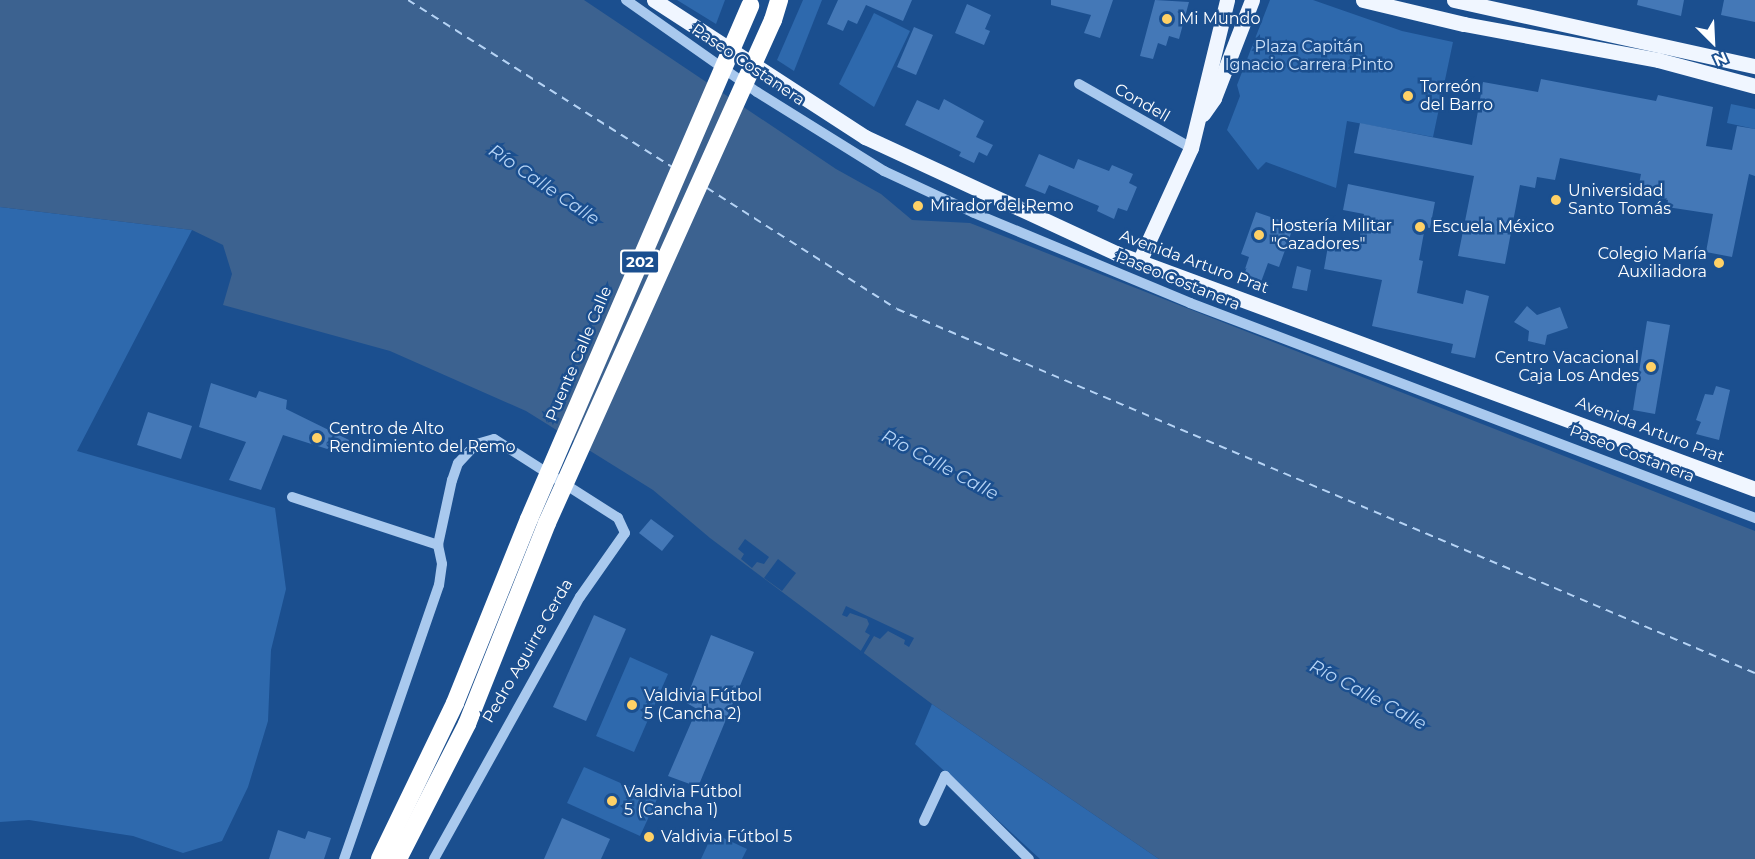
<!DOCTYPE html>
<meta charset="utf-8">
<style>
body{margin:0}
#map{position:relative;width:1755px;height:859px;overflow:hidden;background:#1b4f8f;font-family:Montserrat,sans-serif}
div>[style]{position:absolute}
[style*='--x']{left:calc(var(--x)*1px);top:calc(var(--y)*1px);width:calc(var(--w)*1px);rotate:calc(var(--a)*1deg)}
.green>*{inset:0;background:#2e69ad}
.water>*{inset:0;background:#3c6290}
.pier>*{inset:0;background:#1b4f8f}
.ferry>*{height:1.5px;margin-top:-0.75px;transform-origin:0;background:repeating-linear-gradient(90deg,#b5d3f5 0 8px,transparent 0 14px)}
.building>*{inset:0;background:#4478b7}
.minor>*{height:10px;margin:-5px;padding:0 5px;transform-origin:5px;border-radius:5px;background:#a9c9ee}
.major>*{height:15px;margin:-7.5px;padding:0 7.5px;transform-origin:7.5px;border-radius:7.5px;background:#f0f6ff}
.highway>*{height:18px;margin:-9px;padding:0 9px;transform-origin:9px;border-radius:9px;background:#fff}
.highway-bridge>*{height:18px;margin:-9px;padding:0 9px;transform-origin:9px;border-radius:9px;background:#fff}
.dots>*{width:16px;height:16px;translate:-50% -50%;box-sizing:border-box;border:3px solid #1b4f8f;border-radius:50%}
span{translate:-50% -50%;white-space:nowrap;text-align:center;line-height:1.15;-webkit-text-stroke:5px #1b4f8f;paint-order:stroke}
.shield-label span{padding:2px 4px;background:#1b4f8f;border:2px solid;border-radius:4px;-webkit-text-stroke-width:0}
.shield-label{font-size:15px;color:#fff;font-weight:700}
.poi-label{font-size:16px;color:#fff}
.left{translate:0 -50%;text-align:left}
.right{translate:-100% -50%;text-align:right}
.park-label{font-size:16px;color:#cfe3fa}
.street-label{font-size:16px;color:#fff}
.water-label{font-size:18px;color:#b5d3f5;font-style:italic}
.north{position:absolute;left:1683px;top:12px;width:60px;height:60px;-webkit-text-stroke:4px #1b4f8f;paint-order:stroke;rotate:156deg;font-size:16px;font-weight:700;line-height:24px;text-align:center;color:#fff}
.north::after{content:'';display:block;margin:auto;width:21px;height:27px;background:#fff;clip-path:polygon(50% 0,100% 100%,50% 72%,0 100%)}
</style>
<div id="map">
<div class="green">
<i style="clip-path:polygon(677px 0,725px 0,716px 24px)"></i>
<i style="clip-path:polygon(803px 0,822px 0,794px 71px,777px 60px)"></i>
<i style="clip-path:polygon(1270px 0,1313px 0,1402px 31px,1453px 42px,1433px 137px,1347px 121px,1336px 188px,1266px 162px,1258px 170px,1227px 130px,1240px 96px,1237px 85px)"></i>
<i style="clip-path:polygon(874px 13px,910px 31px,874px 107px,839px 84px)"></i>
<i style="clip-path:polygon(1731px 104px,1755px 109px,1755px 129px,1727px 123px)"></i>
<i style="clip-path:polygon(0 207px,192px 230px,77px 451px,275px 508px,286px 589px,271px 650px,268px 721px,248px 787px,222px 841px,183px 853px,133px 836px,29px 820px,0 822px)"></i>
<i style="clip-path:polygon(630px 657px,668px 674px,634px 752px,596px 736px)"></i>
<i style="clip-path:polygon(932px 704px,1159px 859px,1040px 859px,915px 744px)"></i>
<i style="clip-path:polygon(584px 767px,657px 799px,640px 836px,567px 803px)"></i>
<i style="clip-path:polygon(713px 833px,747px 849px,742px 859px,701px 859px)"></i>
</div>
<div class="water">
<i style="clip-path:polygon(0 0,584px 0,836px 169px,881px 194px,912px 220px,970px 223px,1755px 531px,1755px 859px,1159px 859px,932px 704px,710px 538px,653px 490px,526px 411px,390px 351px,223px 305px,232px 274px,223px 245px,192px 230px,0 207px)"></i>
</div>
<div class="pier">
<i style="clip-path:polygon(745px 539px,769px 557px,764px 564px,757px 562px,752px 568px,741px 559px,744px 554px,738px 549px)"></i>
<i style="clip-path:polygon(778px 559px,796px 573px,782px 591px,764px 578px)"></i>
<i style="clip-path:polygon(846px 606px,914px 638px,909px 647px,904px 644px,905px 640px,888px 631px,880px 639px,874px 636px,862px 656px,859px 654px,870px 635px,865px 632px,869px 624px,867px 619px,850px 613px,847px 617px,842px 615px)"></i>
</div>
<div class="ferry">
<i style="--x:408;--y:0;--w:312;--a:32.3"></i>
<i style="--x:707;--y:188;--w:225;--a:32.5"></i>
<i style="--x:897;--y:309;--w:932;--a:22.99"></i>
</div>
<div class="building">
<i style="clip-path:polygon(838px 0,912px 0,903px 21px,866px 5px,857px 24px,848px 20px,843px 31px,827px 24px)"></i>
<i style="clip-path:polygon(1051px 0,1113px 0,1100px 38px,1084px 33px,1091px 15px,1051px 5px)"></i>
<i style="clip-path:polygon(1155px 0,1189px 2px,1179px 39px,1169px 36px,1166px 46px,1158px 43px,1153px 59px,1140px 56px)"></i>
<i style="clip-path:polygon(1638px 0,1684px 0,1681px 16px,1637px 5px)"></i>
<i style="clip-path:polygon(1724px 0,1755px 0,1755px 22px,1721px 15px)"></i>
<i style="clip-path:polygon(967px 4px,991px 15px,985px 29px,990px 31px,984px 45px,955px 33px)"></i>
<i style="clip-path:polygon(914px 27px,933px 35px,916px 75px,897px 67px)"></i>
<i style="clip-path:polygon(1541px 79px,1656px 101px,1658px 95px,1713px 107px,1706px 146px,1732px 150px,1737px 126px,1755px 129px,1755px 176px,1749px 174px,1732px 257px,1706px 252px,1713px 214px,1667px 207px,1668px 200px,1637px 194px,1641px 174px,1560px 158px,1555px 180px,1537px 177px,1535px 188px,1520px 185px,1505px 264px,1458px 256px,1474px 176px,1354px 153px,1360px 123px,1472px 145px,1483px 82px,1538px 92px)"></i>
<i style="clip-path:polygon(944px 99px,984px 121px,976px 137px,993px 145px,987px 156px,979px 152px,974px 163px,959px 156px,961px 152px,905px 125px,917px 100px,939px 110px)"></i>
<i style="clip-path:polygon(1039px 154px,1074px 169px,1078px 159px,1109px 171px,1112px 165px,1133px 174px,1129px 183px,1137px 187px,1127px 211px,1118px 208px,1114px 219px,1097px 211px,1099px 206px,1049px 185px,1045px 194px,1025px 186px)"></i>
<i style="clip-path:polygon(1348px 184px,1435px 202px,1430px 228px,1425px 227px,1419px 260px,1423px 261px,1417px 293px,1463px 304px,1466px 290px,1489px 296px,1475px 358px,1451px 353px,1453px 344px,1372px 326px,1382px 280px,1324px 269px,1328px 246px,1357px 251px,1364px 214px,1343px 210px)"></i>
<i style="clip-path:polygon(1256px 212px,1294px 225px,1279px 267px,1268px 263px,1261px 282px,1243px 275px,1249px 257px,1241px 254px)"></i>
<i style="clip-path:polygon(1297px 266px,1311px 270px,1307px 291px,1292px 288px)"></i>
<i style="clip-path:polygon(1527px 306px,1537px 315px,1560px 307px,1568px 328px,1547px 335px,1545px 345px,1528px 341px,1529px 331px,1514px 322px)"></i>
<i style="clip-path:polygon(1647px 321px,1670px 325px,1655px 414px,1633px 410px)"></i>
<i style="clip-path:polygon(211px 383px,256px 398px,259px 391px,287px 400px,286px 409px,349px 440px,343px 454px,283px 435px,261px 490px,229px 480px,246px 442px,199px 427px)"></i>
<i style="clip-path:polygon(1716px 386px,1730px 390px,1719px 440px,1696px 434px,1701px 422px,1696px 420px,1705px 394px,1713px 395px)"></i>
<i style="clip-path:polygon(148px 412px,192px 426px,181px 459px,137px 445px)"></i>
<i style="clip-path:polygon(651px 519px,674px 536px,662px 551px,639px 533px)"></i>
<i style="clip-path:polygon(594px 615px,626px 629px,586px 721px,553px 707px)"></i>
<i style="clip-path:polygon(711px 635px,754px 652px,698px 787px,668px 776px,697px 709px,685px 702px)"></i>
<i style="clip-path:polygon(562px 818px,610px 839px,601px 859px,544px 859px)"></i>
<i style="clip-path:polygon(278px 830px,305px 839px,308px 831px,331px 838px,324px 859px,269px 859px)"></i>
</div>
<div class="minor">
<i style="--x:626;--y:0;--w:160;--a:35.1"></i>
<i style="--x:757;--y:92;--w:150;--a:31.9"></i>
<i style="--x:884;--y:171;--w:99;--a:25"></i>
<i style="--x:974;--y:213;--w:234;--a:22.6"></i>
<i style="--x:1190;--y:303;--w:605;--a:20.83"></i>
<i style="--x:1079;--y:84;--w:129;--a:29.7"></i>
<i style="--x:292;--y:497;--w:154;--a:18.2"></i>
<i style="--x:438;--y:545;--w:19;--a:78"></i>
<i style="--x:442;--y:564;--w:21;--a:98"></i>
<i style="--x:439;--y:585;--w:290;--a:109.1"></i>
<i style="--x:924;--y:821;--w:50;--a:-65"></i>
<i style="--x:945;--y:776;--w:118;--a:44.7"></i>
<i style="--x:434;--y:859;--w:300;--a:-60.9"></i>
<i style="--x:580;--y:597;--w:78;--a:-54.9"></i>
<i style="--x:625;--y:533;--w:17;--a:-115"></i>
<i style="--x:618;--y:518;--w:147;--a:-147.5"></i>
<i style="--x:494;--y:439;--w:19;--a:164"></i>
<i style="--x:476;--y:444;--w:26;--a:133"></i>
<i style="--x:458;--y:463;--w:18;--a:109"></i>
<i style="--x:452;--y:480;--w:66;--a:102.2"></i>
</div>
<div class="major">
<i style="--x:654;--y:0;--w:252;--a:33"></i>
<i style="--x:865;--y:137;--w:277;--a:24.8"></i>
<i style="--x:1116;--y:253;--w:681;--a:20.27"></i>
<i style="--x:1363;--y:0;--w:104;--a:13.4"></i>
<i style="--x:1464;--y:24;--w:197;--a:10.5"></i>
<i style="--x:1658;--y:60;--w:100;--a:15"></i>
<i style="--x:1454;--y:0;--w:308;--a:12.4"></i>
<i style="--x:1203;--y:114;--w:19;--a:-55"></i>
<i style="--x:1214;--y:98;--w:105;--a:-68.8"></i>
<i style="--x:1139;--y:262;--w:125;--a:-65.5"></i>
<i style="--x:1191;--y:148;--w:152;--a:-76.3"></i>
</div>
<div class="highway">
<i style="--x:773;--y:20;--w:21;--a:-73"></i>
<i style="--x:380;--y:859;--w:173;--a:-64.3"></i>
<i style="--x:455;--y:703;--w:198;--a:-68.1"></i>
<i style="--x:398;--y:859;--w:152;--a:-62.9"></i>
<i style="--x:467;--y:724;--w:216;--a:-68.3"></i>
</div>
<div class="highway-bridge">
<i style="--x:529;--y:519;--w:559;--a:-66.69"></i>
<i style="--x:547;--y:523;--w:551;--a:-65.81"></i>
</div>
<div class="dots">
<i style="left:1167px;top:19px;background:#ffd166"></i>
<i style="left:1408px;top:96px;background:#ffd166"></i>
<i style="left:1556px;top:200px;background:#ffd166"></i>
<i style="left:918px;top:206px;background:#ffd166"></i>
<i style="left:1420px;top:227px;background:#ffd166"></i>
<i style="left:1259px;top:235px;background:#ffd166"></i>
<i style="left:1719px;top:263px;background:#ffd166"></i>
<i style="left:1651px;top:367px;background:#ffd166"></i>
<i style="left:317px;top:438px;background:#ffd166"></i>
<i style="left:632px;top:705px;background:#ffd166"></i>
<i style="left:612px;top:801px;background:#ffd166"></i>
<i style="left:649px;top:837px;background:#ffd166"></i>
</div>
<div class="shield-label">
<span style="left:640px;top:262px">202</span>
</div>
<div class="poi-label">
<span class="left" style="left:1179px;top:19px">Mi Mundo</span>
<span class="left" style="left:1420px;top:96px">Torreón<br>del Barro</span>
<span class="left" style="left:1568px;top:200px">Universidad<br>Santo Tomás</span>
<span class="left" style="left:930px;top:206px">Mirador del Remo</span>
<span class="left" style="left:1271px;top:235px">Hostería Militar<br>"Cazadores"</span>
<span class="left" style="left:1432px;top:227px">Escuela México</span>
<span class="right" style="left:1707px;top:263px">Colegio María<br>Auxiliadora</span>
<span class="right" style="left:1639px;top:367px">Centro Vacacional<br>Caja Los Andes</span>
<span class="left" style="left:329px;top:438px">Centro de Alto<br>Rendimiento del Remo</span>
<span class="left" style="left:644px;top:705px">Valdivia Fútbol<br>5 (Cancha 2)</span>
<span class="left" style="left:624px;top:801px">Valdivia Fútbol<br>5 (Cancha 1)</span>
<span class="left" style="left:661px;top:837px">Valdivia Fútbol 5</span>
</div>
<div class="park-label">
<span style="left:1309px;top:56px">Plaza Capitán<br>Ignacio Carrera Pinto</span>
</div>
<div class="street-label">
<span style="left:748px;top:65px;rotate:34deg">Paseo Costanera</span>
<span style="left:1142px;top:103px;rotate:30deg">Condell</span>
<span style="left:1194px;top:262px;rotate:20deg">Avenida Arturo Prat</span>
<span style="left:1178px;top:281px;rotate:22deg">Paseo Costanera</span>
<span style="left:579px;top:354px;rotate:-67deg">Puente Calle Calle</span>
<span style="left:1650px;top:430px;rotate:21deg">Avenida Arturo Prat</span>
<span style="left:1632px;top:454px;rotate:21deg">Paseo Costanera</span>
<span style="left:528px;top:651px;rotate:-60deg">Pedro Aguirre Cerda</span>
</div>
<div class="water-label">
<span style="left:544px;top:185px;rotate:34deg">Río Calle Calle</span>
<span style="left:940px;top:465px;rotate:28deg">Río Calle Calle</span>
<span style="left:1368px;top:695px;rotate:28deg">Río Calle Calle</span>
</div>
<div class="north">N</div>
</div>
